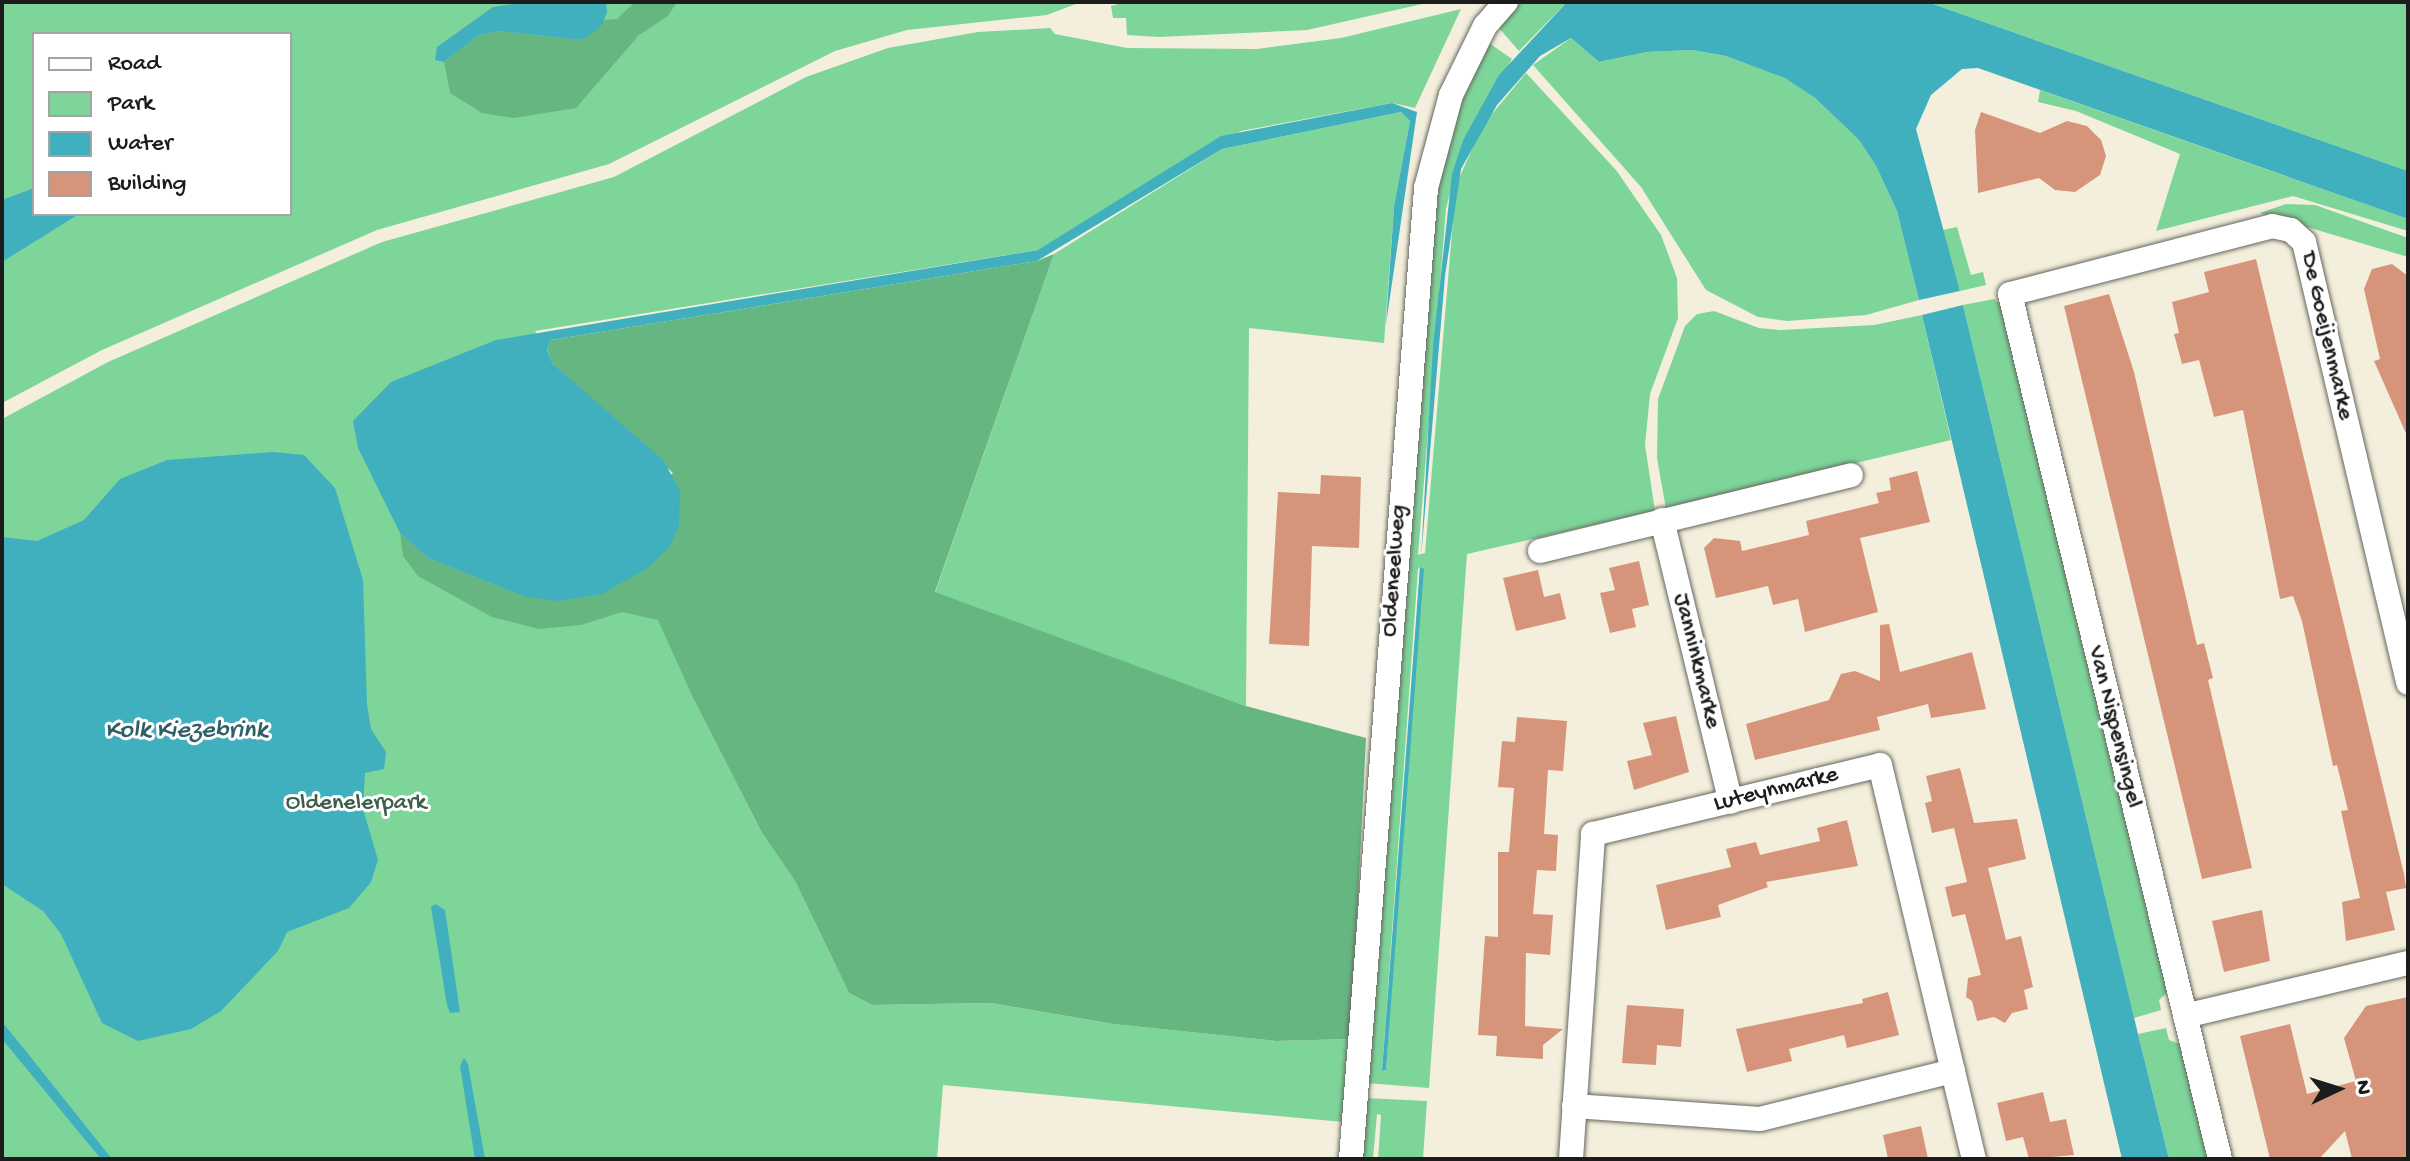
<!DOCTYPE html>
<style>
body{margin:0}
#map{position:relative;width:2410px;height:1161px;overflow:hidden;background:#f3efdc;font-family:"Gochi Hand",sans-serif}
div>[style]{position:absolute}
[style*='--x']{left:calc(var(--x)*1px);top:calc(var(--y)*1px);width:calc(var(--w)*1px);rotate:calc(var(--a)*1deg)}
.green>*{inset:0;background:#7dd59a}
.forest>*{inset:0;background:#66b682}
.water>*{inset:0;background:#41b0be}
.building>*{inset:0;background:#d6957a}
.roads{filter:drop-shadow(0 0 2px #67665f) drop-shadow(0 0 2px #67665f)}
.minor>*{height:24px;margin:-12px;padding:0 12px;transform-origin:12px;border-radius:12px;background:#fff}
span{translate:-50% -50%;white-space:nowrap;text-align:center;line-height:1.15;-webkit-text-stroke:6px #fff;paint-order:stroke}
.street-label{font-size:24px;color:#1c1c1c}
.park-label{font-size:24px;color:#3e5d48}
.water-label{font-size:26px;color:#2d5f65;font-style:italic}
.frame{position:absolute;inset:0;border:4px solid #1c1c1c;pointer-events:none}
.legend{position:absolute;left:32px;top:32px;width:260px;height:184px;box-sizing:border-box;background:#fff;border:2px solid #a4a4a4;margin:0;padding:10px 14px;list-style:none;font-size:24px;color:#1c1c1c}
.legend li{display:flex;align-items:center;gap:16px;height:40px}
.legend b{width:40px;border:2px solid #a4a4a4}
.north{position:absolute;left:2298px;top:1049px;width:80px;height:80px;-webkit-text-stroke:6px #fff;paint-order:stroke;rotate:86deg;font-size:22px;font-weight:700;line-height:32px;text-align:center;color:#1c1c1c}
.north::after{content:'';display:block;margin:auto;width:28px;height:36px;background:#1c1c1c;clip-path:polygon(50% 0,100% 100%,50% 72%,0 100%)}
</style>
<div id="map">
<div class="green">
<i style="clip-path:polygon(evenodd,2px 2px,1081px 2px,1047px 15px,907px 30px,835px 51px,609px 164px,377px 230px,102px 350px,2px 403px,2px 2px,34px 34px,290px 34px,290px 214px,34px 214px,34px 34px)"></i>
<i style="clip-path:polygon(1126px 2px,1431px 2px,1307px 30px,1159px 37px,1127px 35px,1126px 18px,1113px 18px,1111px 6px)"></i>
<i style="clip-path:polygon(1521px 2px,1567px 2px,1519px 51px,1499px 28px)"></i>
<i style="clip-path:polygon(1927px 2px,2408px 2px,2408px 171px)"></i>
<i style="clip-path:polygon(1461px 9px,1415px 108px,1392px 103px,1241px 131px,1038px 250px,535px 331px,553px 364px,615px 420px,695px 702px,762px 833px,795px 881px,849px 993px,872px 1005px,991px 1003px,1113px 1024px,1276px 1041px,1351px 1039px,1343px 1122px,943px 1085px,937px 1159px,2px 1159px,2px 419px,108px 362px,382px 242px,614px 177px,806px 77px,888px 48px,978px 32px,1050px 28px,1055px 34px,1127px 48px,1257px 49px,1341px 38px)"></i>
<i style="clip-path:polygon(1571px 38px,1599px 62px,1647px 52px,1692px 50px,1726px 56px,1786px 78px,1815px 98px,1859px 140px,1876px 166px,1897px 211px,1919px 300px,1866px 315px,1787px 321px,1758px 317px,1706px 290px,1641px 187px,1533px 65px)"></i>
<i style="clip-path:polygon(evenodd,1489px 43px,1512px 59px,1463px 140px,1446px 209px,1418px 555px,1425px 553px,1456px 185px,1483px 125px,1526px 73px,1616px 170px,1661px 235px,1677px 278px,1678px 318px,1650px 394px,1645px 445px,1655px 511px,1467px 554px,1429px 1088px,1366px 1083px,1433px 191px,1453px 119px,1489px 43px,1420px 567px,1386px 1070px,1382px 1071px,1418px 569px,1420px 567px)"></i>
<i style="clip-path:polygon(2040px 90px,2408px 219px,2408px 231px,2293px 196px,2156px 231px,2180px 154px,2076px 111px,2038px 102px)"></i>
<i style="clip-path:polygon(1401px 112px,1410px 121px,1394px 206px,1384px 343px,1249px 328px,1246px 706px,935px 593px,1054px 254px,1222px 149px)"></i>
<i style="clip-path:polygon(2286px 204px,2315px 205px,2408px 238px,2408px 257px,2260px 213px)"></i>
<i style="clip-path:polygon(1957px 227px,1971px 275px,1983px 272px,1986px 285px,1960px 291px,1943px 230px)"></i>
<i style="clip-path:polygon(1994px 299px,2004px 307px,2168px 992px,2159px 1000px,2161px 1010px,2134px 1018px,1963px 305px)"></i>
<i style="clip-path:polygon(1714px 311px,1759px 328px,1780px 330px,1874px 325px,1922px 315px,1951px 440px,1666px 509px,1657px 458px,1658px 399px,1685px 326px,1697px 314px)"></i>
<i style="clip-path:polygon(2166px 1028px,2169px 1040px,2180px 1044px,2209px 1159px,2169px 1159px,2138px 1034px)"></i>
<i style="clip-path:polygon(1365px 1098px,1427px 1101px,1423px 1159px,1378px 1159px,1381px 1115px,1377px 1114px,1373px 1159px,1360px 1159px)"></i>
</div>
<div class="forest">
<i style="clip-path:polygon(635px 2px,677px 2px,668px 16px,639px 35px,576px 108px,514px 118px,482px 113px,450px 93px,444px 62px,479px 35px,499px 31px,583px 40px,604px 20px,617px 19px)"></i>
<i style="clip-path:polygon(1054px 254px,935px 592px,1246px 706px,1366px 738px,1351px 1039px,1276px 1041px,1113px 1024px,991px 1003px,872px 1005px,849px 993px,795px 881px,762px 833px,695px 702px,658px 620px,622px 612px,581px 625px,539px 629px,492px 617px,418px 576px,403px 556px,400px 533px,428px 558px,523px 596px,673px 473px,553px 364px,547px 350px,551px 340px,1037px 261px)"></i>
</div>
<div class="water">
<i style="clip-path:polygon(526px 2px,606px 2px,607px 12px,602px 25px,583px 40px,499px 31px,479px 35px,444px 62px,435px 60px,437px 47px,493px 7px)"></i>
<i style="clip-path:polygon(1567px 2px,1927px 2px,2408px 171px,2408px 219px,1978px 68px,1962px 69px,1931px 95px,1916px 129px,1960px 291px,1919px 300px,1897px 211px,1876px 166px,1859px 140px,1815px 98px,1785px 78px,1726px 56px,1692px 50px,1647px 52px,1599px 62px,1571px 38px,1540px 56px,1497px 105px,1461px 169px,1445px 276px,1421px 558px,1433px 346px,1452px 174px,1463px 140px,1499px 75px)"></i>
<i style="clip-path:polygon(1392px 103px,1417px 112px,1386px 324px,1394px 206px,1410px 121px,1401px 112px,1222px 149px,1037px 261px,551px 340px,547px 350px,553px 364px,663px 460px,680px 490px,679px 526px,669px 548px,646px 569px,602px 594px,556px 601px,523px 596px,428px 558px,400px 533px,358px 448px,353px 421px,391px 382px,496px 340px,1038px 250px,1221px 136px)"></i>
<i style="clip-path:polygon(34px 188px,34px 214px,79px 214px,2px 262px,2px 200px)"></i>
<i style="clip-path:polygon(1963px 305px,2138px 1034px,2169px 1159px,2122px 1159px,1922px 315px)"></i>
<i style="clip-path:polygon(273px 452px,304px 455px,335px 488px,363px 580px,367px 705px,371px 729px,386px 752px,384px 769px,365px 773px,363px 809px,378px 860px,371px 882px,349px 908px,287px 932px,278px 951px,221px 1011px,191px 1029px,138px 1041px,102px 1023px,61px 934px,43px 911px,2px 884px,2px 537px,37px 541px,84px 520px,120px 479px,167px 460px)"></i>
<i style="clip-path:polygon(1420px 567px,1424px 569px,1386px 1070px,1382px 1071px)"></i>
<i style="clip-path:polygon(435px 904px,445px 910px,460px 1012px,450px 1013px,447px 1005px,431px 907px)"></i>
<i style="clip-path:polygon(2px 1022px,21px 1045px,112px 1159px,101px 1159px,2px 1039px)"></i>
<i style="clip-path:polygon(464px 1058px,468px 1064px,485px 1159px,475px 1159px,460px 1066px)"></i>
</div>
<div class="building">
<i style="clip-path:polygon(1981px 112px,2040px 133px,2067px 121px,2087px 126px,2101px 140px,2106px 156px,2100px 175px,2075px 192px,2055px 190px,2039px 178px,1978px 193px,1975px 130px)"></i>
<i style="clip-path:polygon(2256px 259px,2404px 874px,2406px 888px,2386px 892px,2395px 930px,2346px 941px,2342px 902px,2360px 898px,2341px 811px,2348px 810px,2337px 765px,2333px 766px,2302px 621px,2293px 596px,2280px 599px,2243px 410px,2214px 417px,2199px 360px,2182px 364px,2174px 334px,2179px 333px,2172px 302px,2209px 292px,2204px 272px)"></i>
<i style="clip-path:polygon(2392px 264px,2408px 276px,2408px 438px,2374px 361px,2380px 359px,2364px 289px,2372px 269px)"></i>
<i style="clip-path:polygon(2109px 294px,2134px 372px,2197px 645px,2204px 643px,2213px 678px,2208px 680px,2252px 868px,2202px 879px,2064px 306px)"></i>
<i style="clip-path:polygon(1917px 471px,1930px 522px,1860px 538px,1878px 612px,1805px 632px,1798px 599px,1773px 605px,1768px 586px,1716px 598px,1704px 548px,1714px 538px,1740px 541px,1742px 551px,1809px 535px,1806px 521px,1879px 503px,1876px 493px,1891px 490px,1889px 478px)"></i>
<i style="clip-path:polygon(1321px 475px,1361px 477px,1359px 548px,1312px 546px,1309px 646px,1269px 644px,1278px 492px,1320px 494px)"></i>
<i style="clip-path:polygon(1639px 561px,1649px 605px,1632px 609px,1636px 627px,1610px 633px,1600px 593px,1615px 590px,1609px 568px)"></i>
<i style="clip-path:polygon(1538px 570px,1544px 597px,1560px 593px,1566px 619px,1516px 631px,1503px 578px)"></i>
<i style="clip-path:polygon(1889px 624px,1900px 672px,1972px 652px,1986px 709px,1931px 718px,1928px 704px,1877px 717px,1880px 730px,1755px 760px,1746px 724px,1829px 700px,1841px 674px,1855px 671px,1880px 681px,1880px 625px)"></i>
<i style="clip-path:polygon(1676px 716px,1689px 772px,1634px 790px,1627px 761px,1652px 755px,1643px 723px)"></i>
<i style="clip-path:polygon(1517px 717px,1567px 721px,1563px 771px,1548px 770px,1544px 834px,1558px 835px,1556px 871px,1537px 870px,1533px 914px,1553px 915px,1550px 955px,1526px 953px,1525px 1026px,1563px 1029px,1543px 1045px,1543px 1059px,1496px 1056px,1497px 1036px,1478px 1035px,1485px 936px,1498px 937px,1498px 852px,1509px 852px,1514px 788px,1498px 787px,1502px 741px,1515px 742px)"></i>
<i style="clip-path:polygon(1960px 768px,1974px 823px,2017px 819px,2026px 859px,1988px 868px,2006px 940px,2021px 936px,2033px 987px,2024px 990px,2028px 1009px,2012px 1013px,2005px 1023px,1994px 1017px,1977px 1021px,1972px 1001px,1966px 997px,1968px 978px,1981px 975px,1965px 914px,1952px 917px,1945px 887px,1967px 882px,1954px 828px,1932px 833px,1925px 803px,1932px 801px,1926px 776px)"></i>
<i style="clip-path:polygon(1847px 820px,1858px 866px,1766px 882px,1768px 887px,1718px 905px,1721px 917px,1666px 930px,1656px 885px,1731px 867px,1726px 849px,1756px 842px,1760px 855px,1820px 841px,1817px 828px)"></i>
<i style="clip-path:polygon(2262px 910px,2270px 961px,2224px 972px,2212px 921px)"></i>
<i style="clip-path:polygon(1888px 992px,1899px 1035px,1847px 1048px,1844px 1035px,1789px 1049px,1792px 1061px,1747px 1072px,1736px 1029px,1863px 1003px,1862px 999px)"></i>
<i style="clip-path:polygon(2408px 997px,2408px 1159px,2352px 1159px,2345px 1131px,2319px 1159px,2270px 1159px,2240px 1036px,2290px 1024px,2307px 1094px,2356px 1081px,2344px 1038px,2366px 1006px)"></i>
<i style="clip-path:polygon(1627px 1005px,1684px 1009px,1681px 1047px,1657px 1045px,1656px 1065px,1622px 1063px)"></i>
<i style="clip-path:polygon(2043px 1092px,2050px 1122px,2066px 1119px,2074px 1155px,2029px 1159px,2023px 1137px,2006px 1141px,1997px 1103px)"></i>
<i style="clip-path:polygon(1921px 1126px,1928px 1159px,1888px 1159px,1883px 1135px)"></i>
</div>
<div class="roads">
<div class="minor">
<i style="--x:1662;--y:520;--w:290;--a:76.3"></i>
<i style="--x:1540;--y:551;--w:320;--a:-13.7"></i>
<i style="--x:2185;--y:1016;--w:229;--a:-13.4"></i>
<i style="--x:1574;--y:1106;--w:186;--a:4"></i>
<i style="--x:1760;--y:1119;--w:199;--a:-14"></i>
<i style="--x:1351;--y:1159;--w:974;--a:-85.58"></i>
<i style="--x:1426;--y:188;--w:96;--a:-75"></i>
<i style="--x:1451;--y:95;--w:77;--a:-63.8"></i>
<i style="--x:1485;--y:26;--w:32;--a:-49"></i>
<i style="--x:1571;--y:1159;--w:326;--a:-86.1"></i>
<i style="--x:1593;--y:834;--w:295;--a:-13.5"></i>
<i style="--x:1880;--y:765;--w:405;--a:76.6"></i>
<i style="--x:2220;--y:1159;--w:890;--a:-103.65"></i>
<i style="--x:2010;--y:294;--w:271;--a:-14.5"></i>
<i style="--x:2272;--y:226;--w:19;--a:12"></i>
<i style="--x:2291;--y:230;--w:18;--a:43"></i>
<i style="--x:2304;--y:242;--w:453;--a:76.7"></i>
</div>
</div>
<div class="street-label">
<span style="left:2326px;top:336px;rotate:77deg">De Goeijenmarke</span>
<span style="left:1395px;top:571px;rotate:-86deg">Oldeneelweg</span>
<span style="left:1696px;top:661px;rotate:76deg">Janninkmarke</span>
<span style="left:2114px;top:727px;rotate:76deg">Van Nispensingel</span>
<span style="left:1776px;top:790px;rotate:-14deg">Luteynmarke</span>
</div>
<div class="park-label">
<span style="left:356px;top:804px">Oldenelerpark</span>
</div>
<div class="water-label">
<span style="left:186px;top:732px">Kolk Kiezebrink</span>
</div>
<div class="frame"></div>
<ul class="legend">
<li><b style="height:10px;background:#fff"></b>Road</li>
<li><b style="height:22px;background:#7dd59a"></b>Park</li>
<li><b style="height:22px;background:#41b0be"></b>Water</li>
<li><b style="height:22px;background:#d6957a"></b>Building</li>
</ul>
<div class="north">N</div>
</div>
